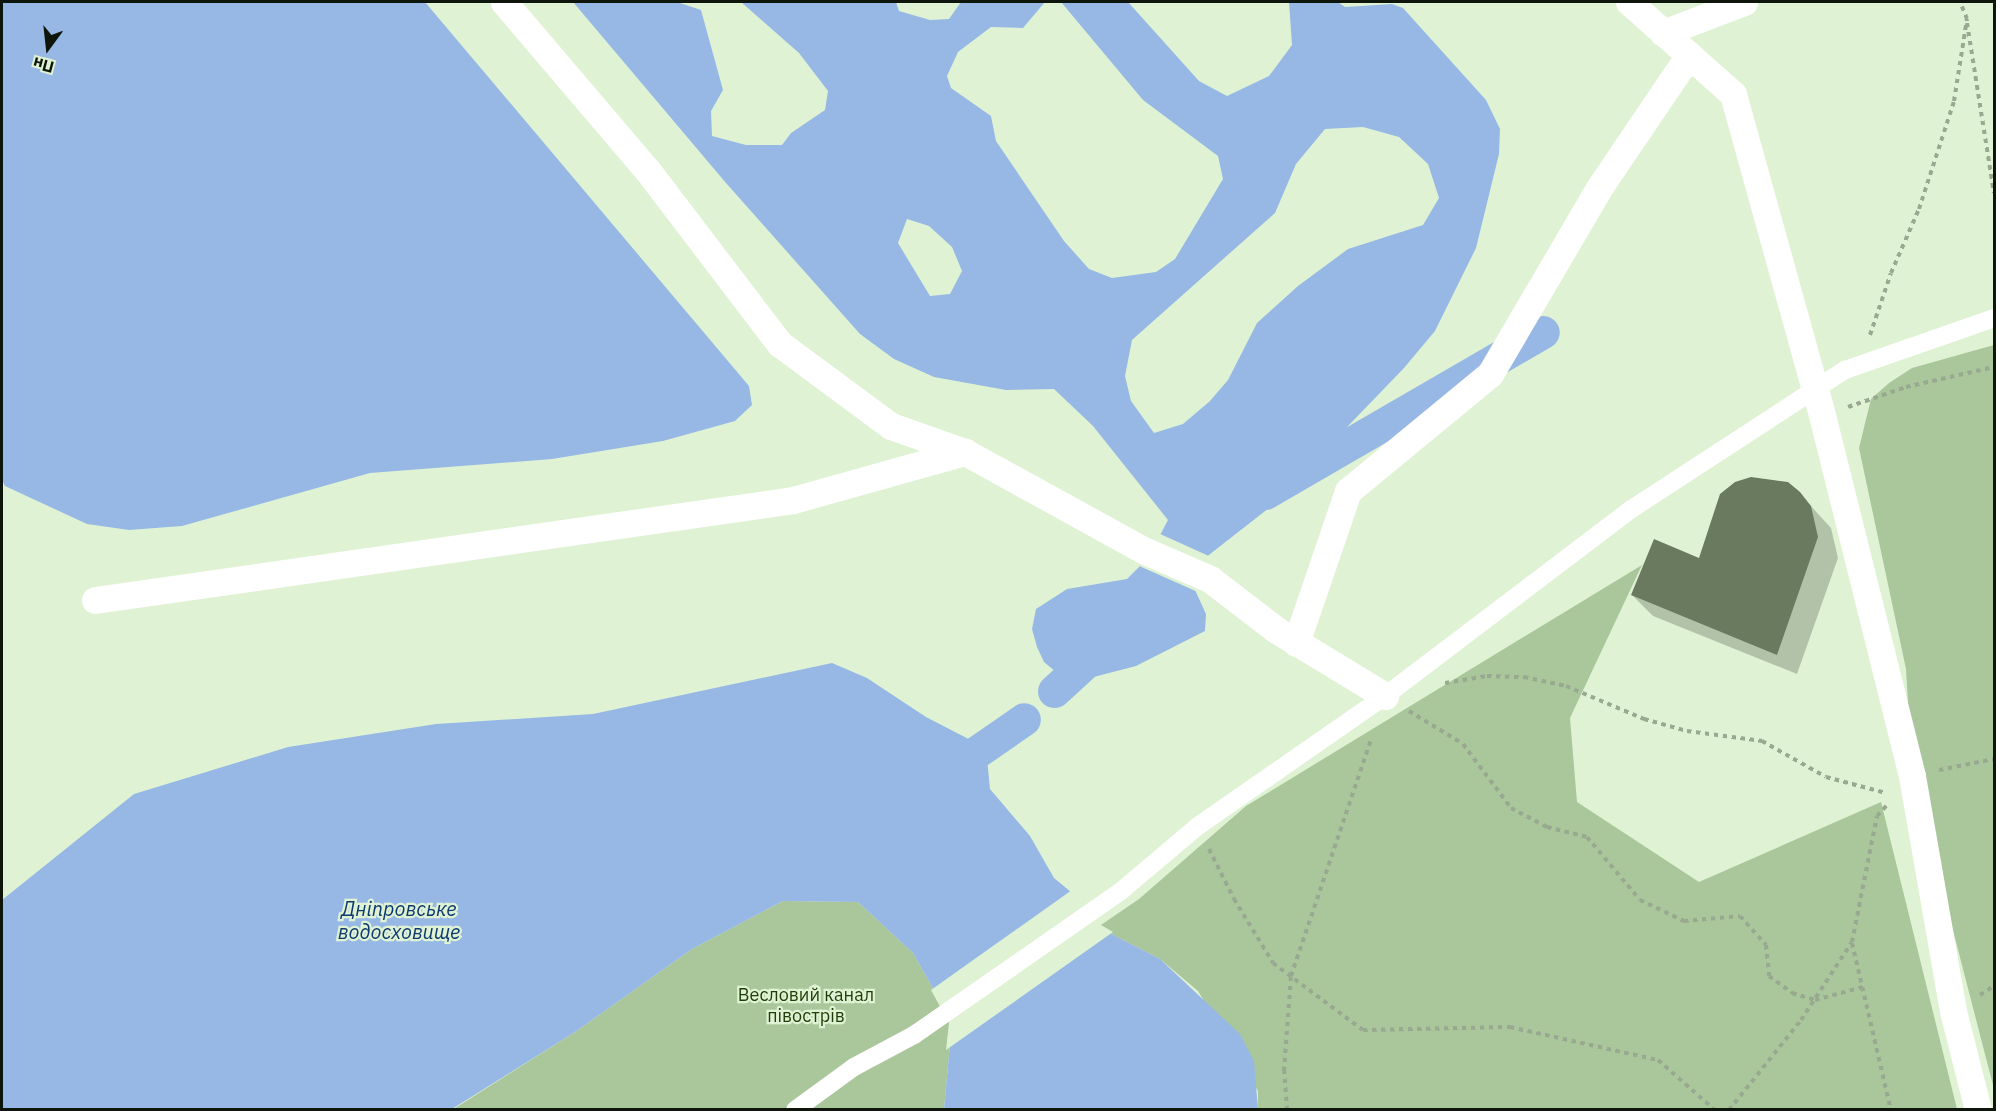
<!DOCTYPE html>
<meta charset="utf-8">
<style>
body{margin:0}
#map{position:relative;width:1996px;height:1111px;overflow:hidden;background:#dff3d4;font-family:"IBM Plex Sans",sans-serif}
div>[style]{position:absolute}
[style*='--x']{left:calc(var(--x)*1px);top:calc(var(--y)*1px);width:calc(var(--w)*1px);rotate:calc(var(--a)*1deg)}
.green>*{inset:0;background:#aac69b}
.water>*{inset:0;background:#97b8e5}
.pier>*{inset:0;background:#dff3d4}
.shadow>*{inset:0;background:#0003}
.canal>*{height:33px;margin:-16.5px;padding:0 16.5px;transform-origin:16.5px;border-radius:16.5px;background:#97b8e5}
.building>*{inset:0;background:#697a5f}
.path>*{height:4px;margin-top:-2px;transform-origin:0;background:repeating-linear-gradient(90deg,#99a890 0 4.5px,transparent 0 9px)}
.service>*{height:18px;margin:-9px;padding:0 9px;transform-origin:9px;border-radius:9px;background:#fff}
.pedestrian>*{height:27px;margin:-13.5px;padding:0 13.5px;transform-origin:13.5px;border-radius:13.5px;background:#fff}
span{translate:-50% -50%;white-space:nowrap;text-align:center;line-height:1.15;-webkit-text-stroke:4.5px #dff3d4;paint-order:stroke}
.park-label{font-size:18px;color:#1f3b08}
.water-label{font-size:20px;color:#0e396f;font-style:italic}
.frame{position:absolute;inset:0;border:3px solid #0e150b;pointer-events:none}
.north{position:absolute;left:18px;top:18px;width:60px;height:60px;-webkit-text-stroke:4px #dff3d4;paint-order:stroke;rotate:195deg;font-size:16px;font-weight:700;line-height:24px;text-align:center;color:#0e150b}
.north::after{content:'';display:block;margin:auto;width:21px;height:27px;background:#0e150b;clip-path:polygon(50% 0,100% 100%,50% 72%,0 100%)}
</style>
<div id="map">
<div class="green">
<i style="clip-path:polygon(1994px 345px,1994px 1089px,1925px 822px,1910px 737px,1906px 669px,1859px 448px,1871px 399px,1889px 383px,1912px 368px)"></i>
<i style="clip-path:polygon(1642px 565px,1570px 718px,1577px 802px,1699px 882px,1881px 802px,1957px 1109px,1258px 1109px,1258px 1091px,1198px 991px,1160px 959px,1098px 927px,1139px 899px,1246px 806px)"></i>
<i style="clip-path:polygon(783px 901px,858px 902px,913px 953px,952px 1022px,944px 1109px,452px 1110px,575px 1032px,692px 949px)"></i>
</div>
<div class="water">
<i style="clip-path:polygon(2px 2px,425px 2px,749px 386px,752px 405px,735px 421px,663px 441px,552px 459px,370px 473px,182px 526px,129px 530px,87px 524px,5px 486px,2px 480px)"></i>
<i style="clip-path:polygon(evenodd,573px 2px,677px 2px,701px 10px,723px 90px,711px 111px,712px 136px,746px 145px,782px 145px,791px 133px,825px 110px,828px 91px,799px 53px,741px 2px,896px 2px,899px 11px,930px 20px,949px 19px,961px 2px,1045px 2px,1023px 28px,991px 27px,958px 52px,947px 76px,951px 88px,991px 116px,996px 141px,1064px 241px,1089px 269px,1112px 278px,1156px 272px,1175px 259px,1223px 179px,1218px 156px,1143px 100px,1061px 2px,1128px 2px,1199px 81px,1227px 96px,1269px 76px,1292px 45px,1289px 2px,1338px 2px,1345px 7px,1392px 4px,1403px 8px,1486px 100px,1500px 129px,1499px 154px,1476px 248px,1435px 331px,1404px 368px,1269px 508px,1205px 558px,1195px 590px,1206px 614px,1205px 631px,1136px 666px,1082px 680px,1062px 677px,1044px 662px,1037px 647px,1032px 629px,1036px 609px,1067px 589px,1127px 579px,1148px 558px,1168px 520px,1093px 426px,1054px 389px,1006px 390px,934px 377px,894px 359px,860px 334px,726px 183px,573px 2px,1363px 127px,1399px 137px,1428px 164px,1439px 198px,1423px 225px,1348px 249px,1298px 286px,1257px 323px,1228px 380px,1210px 401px,1183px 424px,1154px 433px,1131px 401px,1125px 376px,1132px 340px,1275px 213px,1296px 164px,1325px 129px,1363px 127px,573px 2px,907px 219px,929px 226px,952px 247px,962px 271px,950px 294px,930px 296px,898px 243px,907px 219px)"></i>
<i style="clip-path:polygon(832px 663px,867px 678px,926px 717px,986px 748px,990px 789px,1030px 836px,1054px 878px,1094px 911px,1098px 927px,1160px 959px,1240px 1034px,1254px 1061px,1258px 1109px,944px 1109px,952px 1022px,913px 953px,858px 902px,783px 901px,692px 949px,575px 1032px,452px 1109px,2px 1110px,2px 900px,134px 794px,288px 747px,436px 724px,593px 714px)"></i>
</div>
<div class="pier">
<i style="clip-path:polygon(1158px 533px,1211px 557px,1200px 593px,1137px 565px)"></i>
<i style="clip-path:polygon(1072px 890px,1096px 910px,1101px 925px,1113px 932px,946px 1050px,949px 1023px,931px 990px)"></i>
</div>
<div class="shadow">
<i style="clip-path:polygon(1799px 493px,1831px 528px,1838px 558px,1797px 674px,1653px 616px,1632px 595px,1700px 560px)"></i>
</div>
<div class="canal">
<i style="--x:1265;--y:493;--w:321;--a:-30.1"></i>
<i style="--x:1054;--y:691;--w:64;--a:-42.5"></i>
<i style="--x:949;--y:771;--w:91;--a:-34.7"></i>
</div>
<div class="building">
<i style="clip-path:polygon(1751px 477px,1788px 482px,1800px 492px,1811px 506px,1818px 537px,1777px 655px,1631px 595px,1654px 539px,1699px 558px,1720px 494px,1735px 482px)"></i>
</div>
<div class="path">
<i style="--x:1967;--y:23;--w:172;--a:81"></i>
<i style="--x:1870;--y:335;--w:65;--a:-71.3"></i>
<i style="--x:1891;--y:273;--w:70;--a:-66.4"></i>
<i style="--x:1919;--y:209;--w:114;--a:-72"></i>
<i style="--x:1954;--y:101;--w:83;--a:-81"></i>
<i style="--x:1967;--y:19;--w:18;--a:-112"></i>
<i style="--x:1848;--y:407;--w:61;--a:-19"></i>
<i style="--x:1906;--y:387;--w:90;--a:-12.8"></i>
<i style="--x:1445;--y:683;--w:43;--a:-9.5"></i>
<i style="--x:1487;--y:676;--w:37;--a:2"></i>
<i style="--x:1524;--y:677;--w:43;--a:12.1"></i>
<i style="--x:1566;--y:686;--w:85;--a:22.9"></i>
<i style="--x:1644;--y:719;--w:45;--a:15.6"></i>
<i style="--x:1687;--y:731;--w:76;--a:7.6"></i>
<i style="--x:1762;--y:741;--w:73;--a:29.4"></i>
<i style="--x:1826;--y:777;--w:62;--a:14.9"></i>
<i style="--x:1409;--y:711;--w:63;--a:31.4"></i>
<i style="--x:1463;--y:744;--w:80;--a:53.1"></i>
<i style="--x:1511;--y:808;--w:41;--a:27.8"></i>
<i style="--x:1547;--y:827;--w:41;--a:14"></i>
<i style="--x:1587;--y:837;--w:82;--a:49.9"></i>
<i style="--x:1640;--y:900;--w:49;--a:25.5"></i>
<i style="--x:1684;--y:921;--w:56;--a:-5.1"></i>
<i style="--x:1740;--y:916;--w:39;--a:48"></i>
<i style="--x:1766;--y:945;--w:31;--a:84"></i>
<i style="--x:1769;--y:976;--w:29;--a:36"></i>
<i style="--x:1792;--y:993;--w:24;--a:17"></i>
<i style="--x:1815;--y:1000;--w:50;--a:-15.2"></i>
<i style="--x:1939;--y:770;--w:56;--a:-11.3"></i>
<i style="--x:1209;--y:849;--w:56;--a:63.4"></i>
<i style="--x:1234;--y:899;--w:75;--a:58.6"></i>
<i style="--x:1273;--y:963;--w:112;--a:36.7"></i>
<i style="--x:1363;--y:1030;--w:147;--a:-1.2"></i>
<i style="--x:1510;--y:1027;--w:152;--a:12.6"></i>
<i style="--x:1658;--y:1060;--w:76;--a:41.3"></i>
<i style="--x:1852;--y:943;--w:171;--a:76.9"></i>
<i style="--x:1980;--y:995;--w:17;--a:-33"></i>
<i style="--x:1287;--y:1110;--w:39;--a:-94"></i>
<i style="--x:1284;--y:1071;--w:95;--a:-85.8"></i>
<i style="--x:1291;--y:976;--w:252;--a:-71.3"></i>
<i style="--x:1729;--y:1110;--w:115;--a:-51.3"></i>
<i style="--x:1801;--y:1020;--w:93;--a:-56.8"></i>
<i style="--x:1852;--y:942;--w:128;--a:-78.8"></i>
<i style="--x:1877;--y:816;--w:15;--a:-48"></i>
</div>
<div class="service">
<i style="--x:795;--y:1110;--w:73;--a:-36.1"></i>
<i style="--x:854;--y:1067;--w:68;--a:-28.1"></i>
<i style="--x:914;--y:1035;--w:252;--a:-34.8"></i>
<i style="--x:1121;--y:891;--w:101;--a:-40.2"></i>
<i style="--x:1198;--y:826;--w:228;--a:-34.8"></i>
<i style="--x:1385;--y:696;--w:308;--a:-37.2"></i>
<i style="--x:1630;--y:510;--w:257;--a:-33.1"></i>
<i style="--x:1845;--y:370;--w:158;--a:-19.2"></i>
</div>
<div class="pedestrian">
<i style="--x:504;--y:2;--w:222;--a:49.6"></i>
<i style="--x:648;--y:171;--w:218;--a:52.7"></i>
<i style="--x:780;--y:344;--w:138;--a:36.5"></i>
<i style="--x:891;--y:426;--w:78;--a:19.4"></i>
<i style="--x:965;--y:452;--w:203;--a:28.8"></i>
<i style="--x:1143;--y:550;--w:73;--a:23.4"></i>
<i style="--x:1210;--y:579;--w:82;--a:37.6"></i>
<i style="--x:1275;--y:629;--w:129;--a:31.3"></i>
<i style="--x:1629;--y:2;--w:139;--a:41.5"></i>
<i style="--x:1733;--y:94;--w:333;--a:74.5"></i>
<i style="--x:1822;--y:415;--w:372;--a:76"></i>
<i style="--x:1912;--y:776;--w:239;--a:80.1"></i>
<i style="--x:1953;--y:1011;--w:102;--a:75.8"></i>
<i style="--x:1663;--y:33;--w:87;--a:-20.9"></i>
<i style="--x:95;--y:600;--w:705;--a:-8.15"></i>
<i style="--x:793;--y:500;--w:179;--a:-15.6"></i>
<i style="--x:1296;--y:643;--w:161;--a:-71.1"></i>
<i style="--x:1348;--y:491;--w:184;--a:-39.5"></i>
<i style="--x:1490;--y:374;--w:216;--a:-59.6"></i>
<i style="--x:1599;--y:188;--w:161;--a:-55.9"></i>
</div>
<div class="park-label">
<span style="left:806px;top:1006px">Весловий канал<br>півострів</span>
</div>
<div class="water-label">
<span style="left:399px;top:920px">Дніпровське<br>водосховище</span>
</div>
<div class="frame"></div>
<div class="north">Пн</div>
</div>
